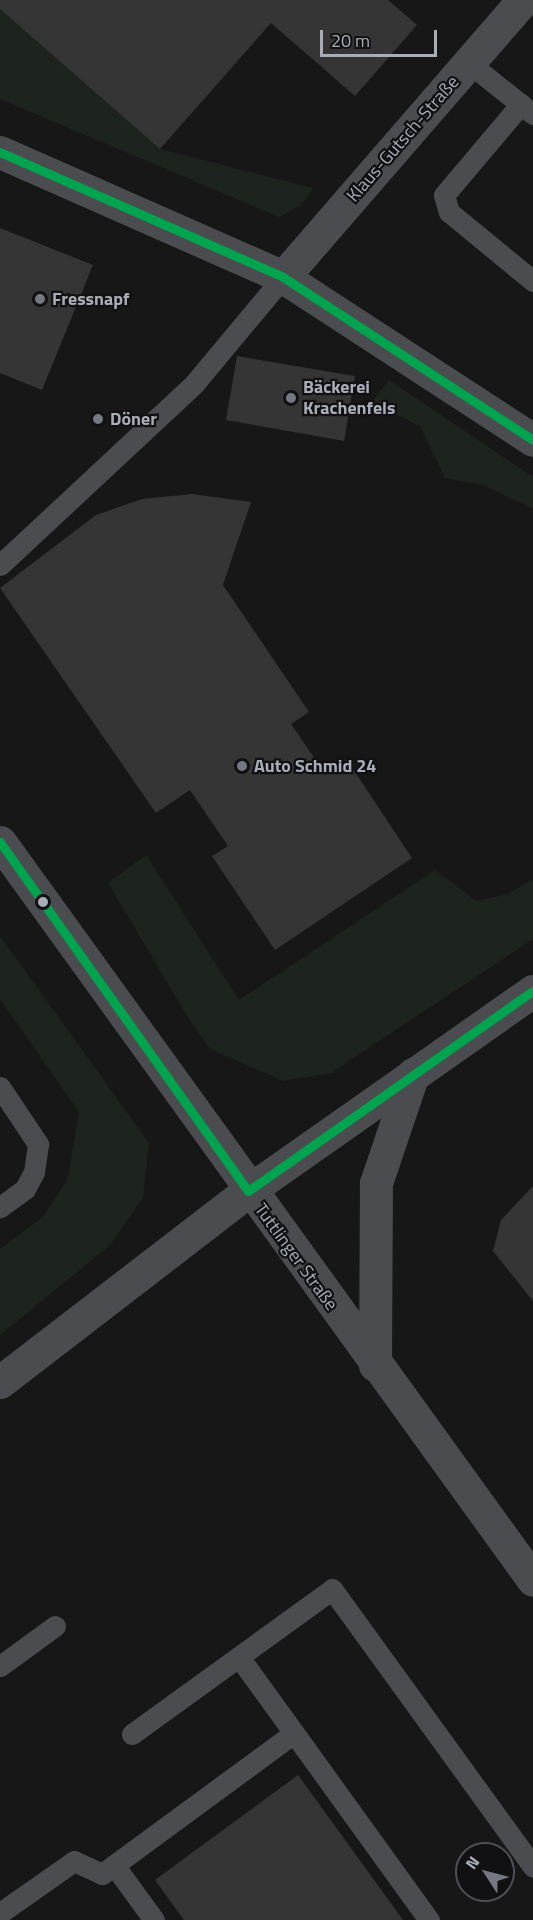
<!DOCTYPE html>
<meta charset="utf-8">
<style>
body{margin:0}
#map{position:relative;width:533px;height:1920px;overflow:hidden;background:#171717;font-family:"Titillium Web",sans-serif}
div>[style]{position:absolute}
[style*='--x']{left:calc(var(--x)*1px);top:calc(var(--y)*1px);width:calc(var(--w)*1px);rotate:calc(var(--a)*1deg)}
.green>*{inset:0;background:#1d241e}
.building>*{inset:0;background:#353536}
.service>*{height:21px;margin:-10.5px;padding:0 10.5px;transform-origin:10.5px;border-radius:10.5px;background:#4b4c50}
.minor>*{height:33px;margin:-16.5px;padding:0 16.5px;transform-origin:16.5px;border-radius:16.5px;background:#4b4c50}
.tertiary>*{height:33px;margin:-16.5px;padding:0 16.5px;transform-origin:16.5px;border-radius:16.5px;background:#4b4c50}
.bus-1>*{height:9px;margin:-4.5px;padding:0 4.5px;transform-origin:4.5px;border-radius:4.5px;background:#00a44f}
.dots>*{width:16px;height:16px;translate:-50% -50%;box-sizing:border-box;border:3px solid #111113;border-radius:50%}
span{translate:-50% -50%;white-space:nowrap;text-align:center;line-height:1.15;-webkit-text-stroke:4.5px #111113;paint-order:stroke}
.street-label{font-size:18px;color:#a8adb8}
.poi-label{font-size:18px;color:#a8adb8;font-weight:700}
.left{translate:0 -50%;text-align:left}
.north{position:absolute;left:455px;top:1842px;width:60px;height:60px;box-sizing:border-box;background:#111113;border:2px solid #4d4f55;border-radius:50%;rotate:306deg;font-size:16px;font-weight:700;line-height:24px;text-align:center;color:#a8adb8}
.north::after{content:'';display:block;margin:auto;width:21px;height:27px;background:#757880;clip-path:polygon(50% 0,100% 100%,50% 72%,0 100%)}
.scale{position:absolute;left:320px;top:30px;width:117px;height:27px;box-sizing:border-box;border:3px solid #a8adb8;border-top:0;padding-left:8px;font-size:18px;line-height:21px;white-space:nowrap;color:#a8adb8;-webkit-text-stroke:4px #111113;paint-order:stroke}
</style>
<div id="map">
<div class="green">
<i style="clip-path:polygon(0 9px,160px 149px,313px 188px,302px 205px,279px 217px,0 99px)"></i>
<i style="clip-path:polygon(389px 380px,533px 477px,533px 509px,483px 485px,445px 478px,420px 426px,371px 403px)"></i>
<i style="clip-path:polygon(146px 855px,239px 1000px,435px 870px,476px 901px,508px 894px,533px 879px,533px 939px,331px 1073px,283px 1081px,210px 1049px,186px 1014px,108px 883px)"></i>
<i style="clip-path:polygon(0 936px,149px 1143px,143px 1197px,110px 1245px,0 1335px,0 1249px,43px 1217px,68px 1179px,79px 1112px,0 999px)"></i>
</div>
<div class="building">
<i style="clip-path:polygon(0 0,388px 0,417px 25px,355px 96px,271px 23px,160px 149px,0 9px)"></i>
<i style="clip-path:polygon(0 228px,93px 265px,42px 390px,0 373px)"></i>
<i style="clip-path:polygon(237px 356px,355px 376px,344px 441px,226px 420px)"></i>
<i style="clip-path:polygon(192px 494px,251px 502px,223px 585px,309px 712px,291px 724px,326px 775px,347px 760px,412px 858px,275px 950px,212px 856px,228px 846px,190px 790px,156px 813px,0 588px,96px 515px,142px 499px)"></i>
<i style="clip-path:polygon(533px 1186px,533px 1301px,493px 1251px,501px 1220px)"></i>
<i style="clip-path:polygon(298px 1775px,403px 1920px,184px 1920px,155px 1880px)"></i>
</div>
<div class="service">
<i style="--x:469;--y:63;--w:82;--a:38.6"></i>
<i style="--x:521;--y:104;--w:119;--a:130.2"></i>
<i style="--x:444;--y:195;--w:18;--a:74"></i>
<i style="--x:449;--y:212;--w:109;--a:39.4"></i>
<i style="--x:0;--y:565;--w:265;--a:-43"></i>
<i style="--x:194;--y:384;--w:139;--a:-50.2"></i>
<i style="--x:0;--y:1087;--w:69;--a:56.3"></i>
<i style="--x:38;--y:1144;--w:28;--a:98"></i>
<i style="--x:34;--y:1172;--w:19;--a:118"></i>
<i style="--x:25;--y:1189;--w:31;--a:144"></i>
<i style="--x:239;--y:1657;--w:94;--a:54.1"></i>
<i style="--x:0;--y:1666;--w:68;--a:-36"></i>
<i style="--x:132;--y:1734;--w:247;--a:-35.9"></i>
<i style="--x:332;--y:1589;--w:343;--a:54.1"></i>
<i style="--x:114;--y:1865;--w:68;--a:54"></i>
<i style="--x:0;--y:1913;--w:90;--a:-35.1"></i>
<i style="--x:74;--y:1861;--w:31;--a:25"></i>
<i style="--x:102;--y:1874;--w:238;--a:-36.3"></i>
<i style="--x:294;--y:1733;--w:231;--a:54.2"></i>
</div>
<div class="minor">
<i style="--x:283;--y:277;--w:367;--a:-49.1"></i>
<i style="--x:0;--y:1382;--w:313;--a:-37.6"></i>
</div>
<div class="tertiary">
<i style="--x:0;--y:152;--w:309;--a:23.8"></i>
<i style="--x:283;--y:277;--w:298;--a:33.1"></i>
<i style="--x:0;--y:842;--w:910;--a:54.16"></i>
<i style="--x:248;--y:1191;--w:348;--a:-35.1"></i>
<i style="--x:375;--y:1365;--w:182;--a:-89.7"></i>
<i style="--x:376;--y:1183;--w:115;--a:-71.3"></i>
</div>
<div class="bus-1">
<i style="--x:0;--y:152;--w:309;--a:23.8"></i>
<i style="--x:283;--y:277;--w:298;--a:33.1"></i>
<i style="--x:0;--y:842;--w:428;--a:54.6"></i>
<i style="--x:248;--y:1191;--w:348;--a:-35.1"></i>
</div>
<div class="dots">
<i style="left:40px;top:299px;background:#757880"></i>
<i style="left:291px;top:398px;background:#757880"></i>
<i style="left:98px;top:419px;background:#757880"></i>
<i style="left:242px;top:766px;background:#757880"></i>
<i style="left:43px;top:902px;background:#a8adb8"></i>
</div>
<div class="street-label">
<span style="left:403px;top:139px;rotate:-49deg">Klaus-Gutsch-Straße</span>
<span style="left:296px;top:1257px;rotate:54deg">Tuttlinger Straße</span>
</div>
<div class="poi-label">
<span class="left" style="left:52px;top:299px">Fressnapf</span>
<span class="left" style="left:303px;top:398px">Bäckerei<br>Krachenfels</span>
<span class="left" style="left:110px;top:419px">Döner</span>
<span class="left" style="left:254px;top:766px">Auto Schmid 24</span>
</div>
<div class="north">N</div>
<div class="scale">20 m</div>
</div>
